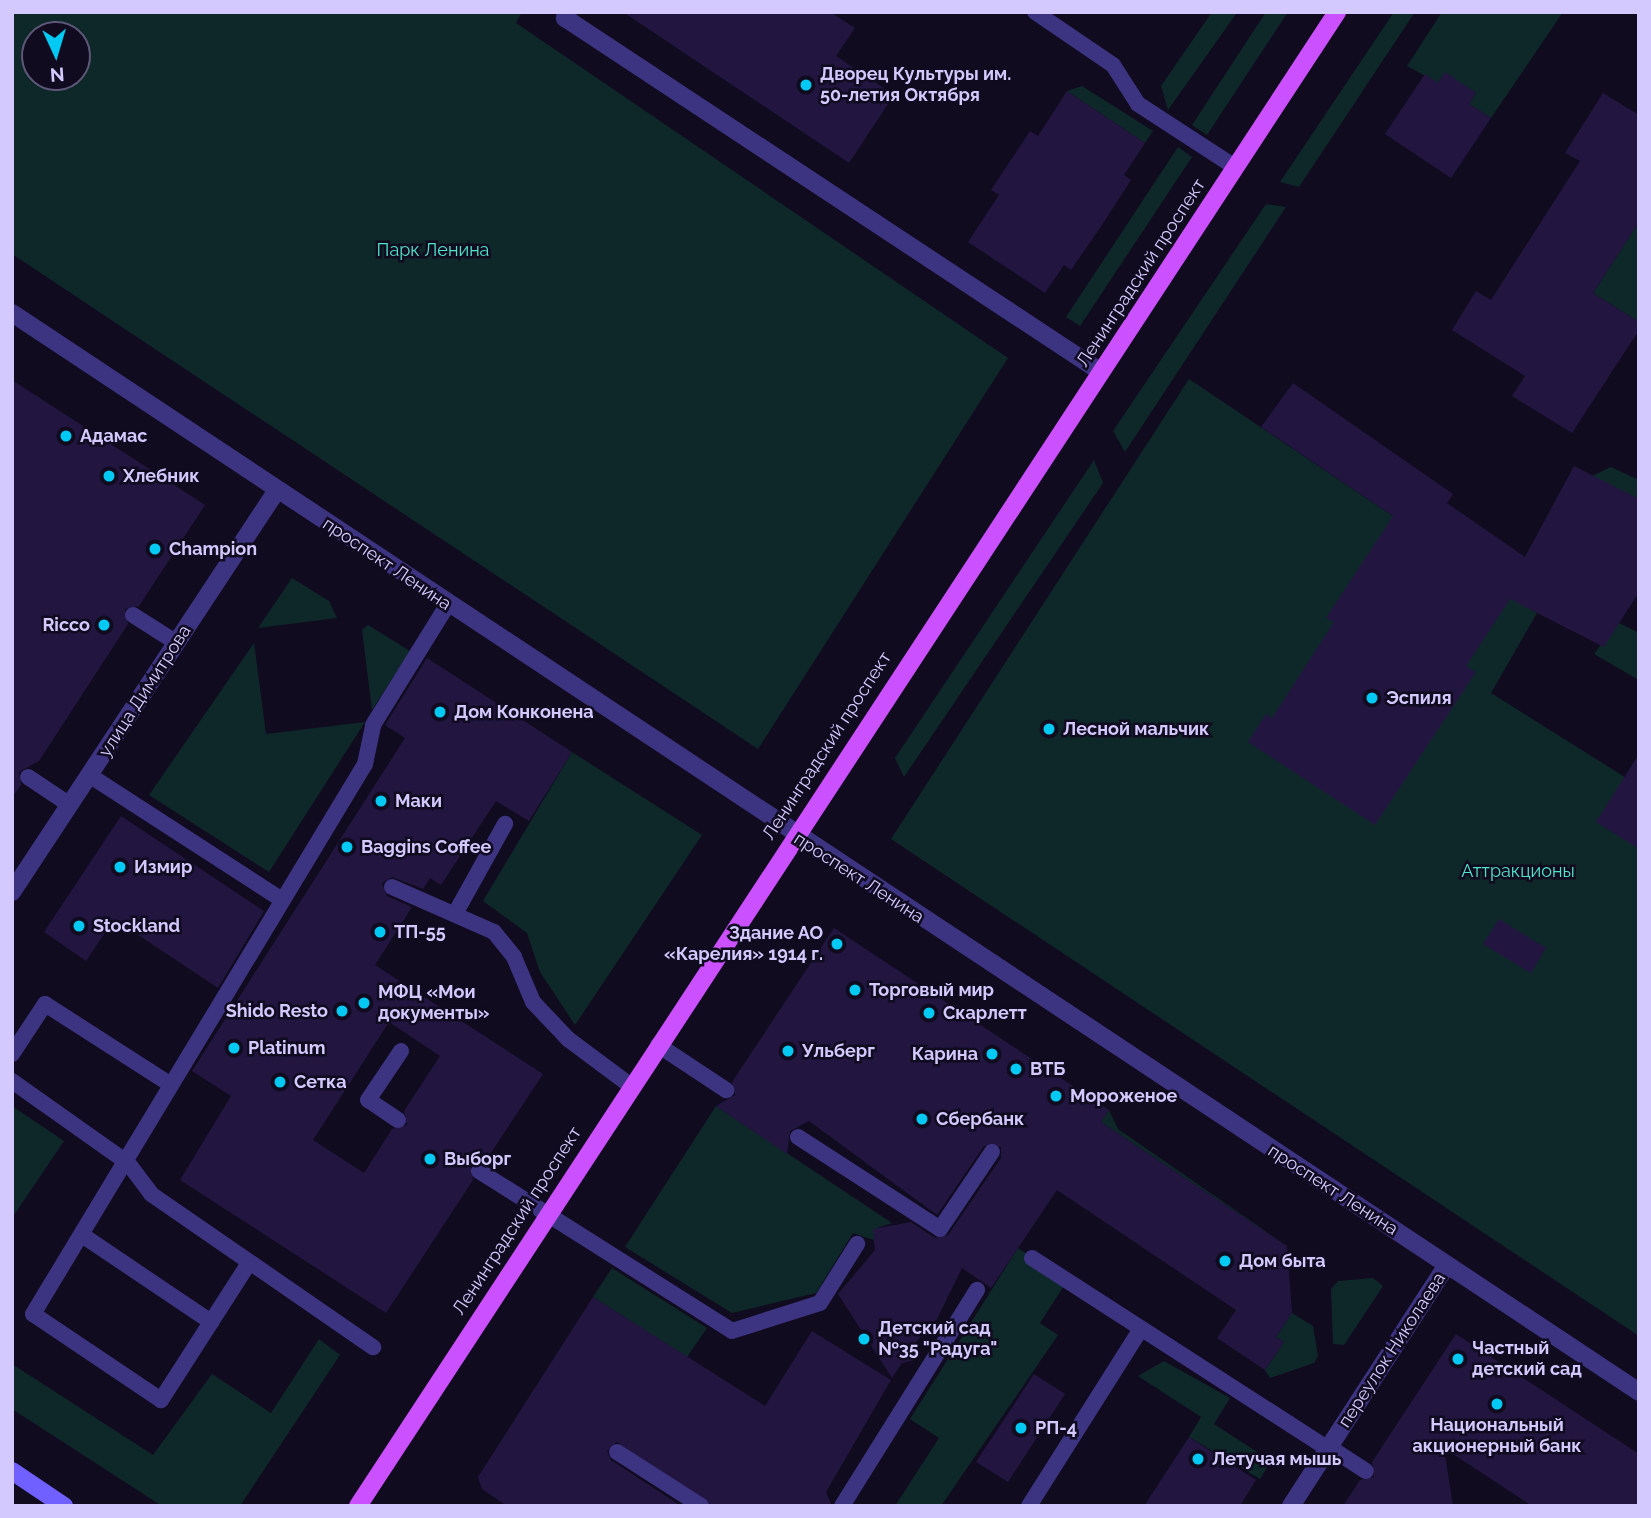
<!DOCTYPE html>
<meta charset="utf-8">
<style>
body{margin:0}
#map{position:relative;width:1651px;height:1518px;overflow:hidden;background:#100b1f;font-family:Raleway,sans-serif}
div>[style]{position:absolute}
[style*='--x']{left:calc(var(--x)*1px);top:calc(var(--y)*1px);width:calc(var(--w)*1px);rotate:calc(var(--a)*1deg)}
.green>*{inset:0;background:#0e2829}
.building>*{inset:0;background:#221641}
.lane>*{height:16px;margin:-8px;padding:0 8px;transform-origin:8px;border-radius:8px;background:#3c3381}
.street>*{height:18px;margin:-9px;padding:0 9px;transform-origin:9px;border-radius:9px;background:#3c3381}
.secondary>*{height:18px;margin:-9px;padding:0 9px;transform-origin:9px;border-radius:9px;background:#7060ff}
.primary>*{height:18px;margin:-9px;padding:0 9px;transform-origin:9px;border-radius:9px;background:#cb50ff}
.dots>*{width:19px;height:19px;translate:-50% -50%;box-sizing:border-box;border:4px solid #100b1f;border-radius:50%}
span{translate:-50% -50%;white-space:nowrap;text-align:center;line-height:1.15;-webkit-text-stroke:5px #100b1f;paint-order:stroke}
.poi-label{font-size:18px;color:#d3c9ff;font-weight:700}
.left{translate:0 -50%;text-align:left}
.right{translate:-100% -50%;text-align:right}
.park-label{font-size:18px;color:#4fe5cb}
.street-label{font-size:18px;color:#d3c9ff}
.frame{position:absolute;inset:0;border:14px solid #d3c9ff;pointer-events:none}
.north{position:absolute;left:21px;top:21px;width:70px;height:70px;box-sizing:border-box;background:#100b1f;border:2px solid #5e5779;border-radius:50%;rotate:176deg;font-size:19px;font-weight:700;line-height:28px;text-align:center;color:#d3c9ff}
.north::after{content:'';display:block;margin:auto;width:24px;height:32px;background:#00c9f4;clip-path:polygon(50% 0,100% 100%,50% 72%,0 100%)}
</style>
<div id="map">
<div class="green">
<i style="clip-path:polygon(evenodd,12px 12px,522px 12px,516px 23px,1008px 358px,758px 749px,12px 254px,12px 12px,35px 35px,77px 35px,77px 77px,35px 77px,35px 35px)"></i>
<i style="clip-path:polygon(1212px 12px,1236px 14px,1168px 110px,1161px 86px)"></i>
<i style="clip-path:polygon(1266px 12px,1288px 12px,1207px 135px,1192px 125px)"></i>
<i style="clip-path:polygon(1394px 12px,1415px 12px,1299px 187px,1280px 182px)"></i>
<i style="clip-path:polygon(1442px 12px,1563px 12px,1491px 118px,1469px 104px,1476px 93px,1445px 73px,1438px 83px,1407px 66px)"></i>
<i style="clip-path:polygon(1082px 86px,1153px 131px,1145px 143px,1067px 91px)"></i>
<i style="clip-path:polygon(1178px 147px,1192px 157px,1080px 326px,1066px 317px)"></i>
<i style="clip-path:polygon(1266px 204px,1286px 207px,1125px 452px,1113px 431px)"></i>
<i style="clip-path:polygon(1639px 222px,1639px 322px,1593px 293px)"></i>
<i style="clip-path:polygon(1189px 379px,1537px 613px,1491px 693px,1639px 786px,1639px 1336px,891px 839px)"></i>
<i style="clip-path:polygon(1094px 460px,1103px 483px,904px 777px,895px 758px)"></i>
<i style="clip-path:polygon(1611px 467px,1639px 480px,1639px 499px,1592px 476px)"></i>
<i style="clip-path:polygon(292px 578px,329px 601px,337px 618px,258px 628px)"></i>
<i style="clip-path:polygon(1617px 622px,1639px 633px,1637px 679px,1594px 654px)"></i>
<i style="clip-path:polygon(368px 625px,410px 651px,372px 710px,362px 630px)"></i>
<i style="clip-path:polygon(254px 643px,266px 734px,365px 722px,269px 872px,149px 795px)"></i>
<i style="clip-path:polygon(572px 752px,702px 835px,575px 1025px,540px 972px,527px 933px,483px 901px)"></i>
<i style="clip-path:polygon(12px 1106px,64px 1141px,12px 1218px)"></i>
<i style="clip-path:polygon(716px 1106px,892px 1223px,877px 1228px,874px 1240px,853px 1233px,816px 1293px,732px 1313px,625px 1247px)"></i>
<i style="clip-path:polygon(1109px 1110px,1118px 1129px,1287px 1246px,1101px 1122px)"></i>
<i style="clip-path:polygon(1018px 1248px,1067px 1281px,1040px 1323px,1058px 1335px,941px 1506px,895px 1506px,939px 1438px,910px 1419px)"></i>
<i style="clip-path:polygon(612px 1268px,707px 1328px,687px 1357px,593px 1297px)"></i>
<i style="clip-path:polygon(1373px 1278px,1383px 1286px,1344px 1345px,1333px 1344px,1331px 1289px,1338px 1281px)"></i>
<i style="clip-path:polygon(1292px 1313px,1313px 1326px,1318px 1356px,1314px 1363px,1270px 1378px,1265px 1370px,1284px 1342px,1276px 1337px)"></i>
<i style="clip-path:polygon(319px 1339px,340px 1355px,240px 1506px,162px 1506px,12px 1409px,12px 1364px,153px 1455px,212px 1374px,271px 1413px)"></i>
<i style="clip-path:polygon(1164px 1361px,1230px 1398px,1214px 1424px,1271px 1461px,1260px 1479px,1189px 1437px,1201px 1417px,1138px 1376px)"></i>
</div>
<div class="building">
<i style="clip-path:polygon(623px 12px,830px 12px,855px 28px,836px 56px,894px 95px,849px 163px)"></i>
<i style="clip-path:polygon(1445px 72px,1476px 93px,1469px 104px,1491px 118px,1451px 178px,1385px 134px,1425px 74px,1438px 83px)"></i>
<i style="clip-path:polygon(1067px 91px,1145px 143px,1124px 175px,1131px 180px,1102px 225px,1071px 270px,1064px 265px,1045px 293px,968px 242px,999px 195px,991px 190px,1030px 131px,1038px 136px)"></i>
<i style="clip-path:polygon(1603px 93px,1639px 115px,1639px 222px,1593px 293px,1639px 322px,1639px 330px,1572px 433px,1512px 396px,1525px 376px,1452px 330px,1476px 291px,1491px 300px,1580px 161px,1565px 153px)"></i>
<i style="clip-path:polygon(12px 380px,205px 505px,139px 606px,125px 609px,128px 624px,39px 761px,19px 772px,21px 785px,12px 797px)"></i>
<i style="clip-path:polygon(1293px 383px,1453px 494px,1447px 503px,1525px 557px,1574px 466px,1639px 499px,1639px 592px,1604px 647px,1510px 599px,1466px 666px,1476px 672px,1375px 825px,1248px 742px,1266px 714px,1272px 718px,1334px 622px,1326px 618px,1393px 516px,1261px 427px)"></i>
<i style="clip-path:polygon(evenodd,427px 658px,572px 752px,529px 821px,496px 801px,441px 885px,430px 878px,423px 889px,392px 877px,382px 883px,387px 896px,412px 907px,375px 965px,543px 1074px,485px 1162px,471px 1165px,473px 1180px,386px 1313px,180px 1180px,231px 1096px,192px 1071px,405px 738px,385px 725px,427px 658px,389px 1022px,440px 1056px,404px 1111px,407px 1125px,392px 1129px,364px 1173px,313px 1140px,389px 1022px)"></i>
<i style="clip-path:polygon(1639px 754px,1639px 849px,1596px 822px)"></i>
<i style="clip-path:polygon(121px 816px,264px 911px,218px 988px,114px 919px,86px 961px,44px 932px)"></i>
<i style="clip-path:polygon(1499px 919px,1546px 948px,1531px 973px,1483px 944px)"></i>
<i style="clip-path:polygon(834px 928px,1109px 1110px,1101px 1122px,1287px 1246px,1292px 1313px,1276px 1337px,1284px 1342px,1265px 1370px,1217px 1338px,1236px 1310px,1057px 1190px,991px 1288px,962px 1268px,937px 1319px,913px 1345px,916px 1360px,902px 1363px,892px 1378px,838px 1294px,875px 1250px,873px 1229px,911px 1222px,935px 1238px,948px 1235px,1001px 1158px,1001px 1147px,984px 1146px,937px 1215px,809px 1121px,790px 1131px,787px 1154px,716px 1106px,735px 1095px,732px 1082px)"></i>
<i style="clip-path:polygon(593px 1297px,765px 1406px,812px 1331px,891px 1380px,826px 1492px,832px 1506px,711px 1506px,617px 1442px,607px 1451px,611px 1460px,681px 1506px,507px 1506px,482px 1489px,478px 1477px)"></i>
<i style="clip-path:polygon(1456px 1334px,1639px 1454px,1639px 1506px,1532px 1506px,1444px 1448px,1453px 1506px,1343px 1506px,1360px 1480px,1374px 1477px,1372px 1462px)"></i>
<i style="clip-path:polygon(1034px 1374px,1065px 1394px,1008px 1482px,976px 1462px)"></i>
<i style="clip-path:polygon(1189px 1437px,1256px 1480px,1240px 1506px,1144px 1506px)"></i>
</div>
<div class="lane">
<i style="--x:1035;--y:12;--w:94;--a:34.2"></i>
<i style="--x:1113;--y:65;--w:46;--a:57.3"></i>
<i style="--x:1138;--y:104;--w:116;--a:33"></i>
<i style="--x:133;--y:615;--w:52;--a:32.5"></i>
<i style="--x:89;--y:775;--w:229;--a:32.9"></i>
<i style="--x:28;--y:777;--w:50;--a:33.7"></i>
<i style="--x:392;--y:887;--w:111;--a:23.8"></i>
<i style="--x:494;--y:932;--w:32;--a:51"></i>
<i style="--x:514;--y:957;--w:49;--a:67.1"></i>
<i style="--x:533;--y:1002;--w:51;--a:46.6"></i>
<i style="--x:568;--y:1039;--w:79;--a:36.7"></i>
<i style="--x:456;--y:912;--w:101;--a:-60.9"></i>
<i style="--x:658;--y:1045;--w:82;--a:33.5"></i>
<i style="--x:12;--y:1054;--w:60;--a:-56.6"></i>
<i style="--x:45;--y:1004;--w:146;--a:32.7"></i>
<i style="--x:12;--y:1081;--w:142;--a:35.3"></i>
<i style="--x:128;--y:1163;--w:39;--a:53"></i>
<i style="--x:151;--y:1194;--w:270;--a:34.6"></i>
<i style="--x:398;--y:1120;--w:36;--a:-146"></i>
<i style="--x:368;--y:1100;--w:59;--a:-56"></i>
<i style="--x:798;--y:1137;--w:169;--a:32.9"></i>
<i style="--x:940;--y:1229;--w:93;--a:-56"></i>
<i style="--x:479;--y:1171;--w:299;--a:32.3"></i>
<i style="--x:732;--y:1331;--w:92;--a:-17.7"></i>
<i style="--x:820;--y:1303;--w:70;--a:-57.9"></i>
<i style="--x:82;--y:1235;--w:156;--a:34"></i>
<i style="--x:1032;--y:1258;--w:352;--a:32.8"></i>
<i style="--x:249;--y:1263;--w:163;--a:122.7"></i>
<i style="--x:161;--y:1400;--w:154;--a:-146.1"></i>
<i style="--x:33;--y:1314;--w:642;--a:-58.88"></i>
<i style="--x:365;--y:764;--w:40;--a:-78"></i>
<i style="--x:373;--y:725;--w:142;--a:-58.2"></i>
<i style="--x:1329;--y:1447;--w:44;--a:33"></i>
<i style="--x:617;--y:1452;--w:100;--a:32.7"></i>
<i style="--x:842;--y:1506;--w:255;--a:-58"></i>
<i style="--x:1029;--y:1506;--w:209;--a:-57.7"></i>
</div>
<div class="street">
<i style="--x:568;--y:12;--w:7;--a:117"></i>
<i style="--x:565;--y:18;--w:642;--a:33.44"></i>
<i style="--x:12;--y:313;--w:1952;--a:33.55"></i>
<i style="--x:12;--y:892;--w:481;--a:-56.6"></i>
<i style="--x:1291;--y:1506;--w:287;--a:-57.1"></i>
</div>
<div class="secondary">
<i style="--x:12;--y:1471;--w:63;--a:33.9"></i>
</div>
<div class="primary">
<i style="--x:358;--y:1506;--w:1786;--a:-56.76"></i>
</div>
<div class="dots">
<i style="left:806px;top:85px;background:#00c9f4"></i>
<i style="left:66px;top:436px;background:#00c9f4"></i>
<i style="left:109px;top:476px;background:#00c9f4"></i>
<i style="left:155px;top:549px;background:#00c9f4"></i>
<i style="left:104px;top:625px;background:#00c9f4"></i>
<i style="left:1372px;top:698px;background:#00c9f4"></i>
<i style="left:440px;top:712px;background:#00c9f4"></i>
<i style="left:1049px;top:729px;background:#00c9f4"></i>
<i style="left:381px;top:801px;background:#00c9f4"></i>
<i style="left:347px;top:847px;background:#00c9f4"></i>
<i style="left:120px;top:867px;background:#00c9f4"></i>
<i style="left:79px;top:926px;background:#00c9f4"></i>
<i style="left:380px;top:932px;background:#00c9f4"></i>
<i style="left:837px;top:944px;background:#00c9f4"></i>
<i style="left:855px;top:990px;background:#00c9f4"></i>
<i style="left:364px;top:1003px;background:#00c9f4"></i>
<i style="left:342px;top:1011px;background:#00c9f4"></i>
<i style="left:929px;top:1013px;background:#00c9f4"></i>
<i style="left:234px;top:1048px;background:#00c9f4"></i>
<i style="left:788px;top:1051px;background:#00c9f4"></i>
<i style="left:992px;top:1054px;background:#00c9f4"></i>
<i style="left:1016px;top:1069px;background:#00c9f4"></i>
<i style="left:280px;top:1082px;background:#00c9f4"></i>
<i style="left:1056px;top:1096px;background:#00c9f4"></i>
<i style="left:922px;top:1119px;background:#00c9f4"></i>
<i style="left:430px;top:1159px;background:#00c9f4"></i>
<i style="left:1225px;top:1261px;background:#00c9f4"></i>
<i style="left:864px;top:1339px;background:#00c9f4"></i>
<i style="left:1458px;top:1359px;background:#00c9f4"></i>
<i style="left:1497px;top:1404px;background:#00c9f4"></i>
<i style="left:1021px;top:1428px;background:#00c9f4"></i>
<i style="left:1198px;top:1459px;background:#00c9f4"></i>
</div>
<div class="poi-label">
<span class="left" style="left:820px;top:85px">Дворец Культуры им.<br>50-летия Октября</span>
<span class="left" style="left:80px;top:436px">Адамас</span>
<span class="left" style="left:123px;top:476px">Хлебник</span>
<span class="left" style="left:169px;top:549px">Champion</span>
<span class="right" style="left:90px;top:625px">Ricco</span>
<span class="left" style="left:1386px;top:698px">Эспиля</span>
<span class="left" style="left:454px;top:712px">Дом Конконена</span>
<span class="left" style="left:1063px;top:729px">Лесной мальчик</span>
<span class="left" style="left:395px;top:801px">Маки</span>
<span class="left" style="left:361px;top:847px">Baggins Coffee</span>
<span class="left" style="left:134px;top:867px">Измир</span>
<span class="left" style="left:93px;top:926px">Stockland</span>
<span class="left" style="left:394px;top:932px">ТП-55</span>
<span class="right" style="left:823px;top:944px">Здание АО<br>«Карелия» 1914 г.</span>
<span class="left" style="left:869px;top:990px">Торговый мир</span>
<span class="left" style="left:378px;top:1003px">МФЦ «Мои<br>документы»</span>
<span class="right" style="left:328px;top:1011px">Shido Resto</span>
<span class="left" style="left:943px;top:1013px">Скарлетт</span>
<span class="left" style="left:248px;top:1048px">Platinum</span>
<span class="left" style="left:802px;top:1051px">Ульберг</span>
<span class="right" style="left:978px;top:1054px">Карина</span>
<span class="left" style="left:1030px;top:1069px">ВТБ</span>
<span class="left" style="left:294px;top:1082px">Сетка</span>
<span class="left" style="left:1070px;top:1096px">Мороженое</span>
<span class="left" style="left:936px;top:1119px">Сбербанк</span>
<span class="left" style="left:444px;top:1159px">Выборг</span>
<span class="left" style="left:1239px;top:1261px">Дом быта</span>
<span class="left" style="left:878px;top:1339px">Детский сад<br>№35 "Радуга"</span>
<span class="left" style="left:1472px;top:1359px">Частный<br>детский сад</span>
<span style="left:1497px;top:1436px">Национальный<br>акционерный банк</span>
<span class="left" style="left:1035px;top:1428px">РП-4</span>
<span class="left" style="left:1212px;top:1459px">Летучая мышь</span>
</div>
<div class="park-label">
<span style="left:433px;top:250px">Парк Ленина</span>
<span style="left:1518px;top:871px">Аттракционы</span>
</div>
<div class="street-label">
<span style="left:1141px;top:273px;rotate:-57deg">Ленинградский проспект</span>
<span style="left:387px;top:564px;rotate:34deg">проспект Ленина</span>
<span style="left:145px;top:691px;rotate:-57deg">улица Димитрова</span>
<span style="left:827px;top:746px;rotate:-57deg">Ленинградский проспект</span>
<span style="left:859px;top:878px;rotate:33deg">проспект Ленина</span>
<span style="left:1333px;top:1190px;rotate:33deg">проспект Ленина</span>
<span style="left:517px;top:1221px;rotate:-57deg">Ленинградский проспект</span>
<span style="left:1392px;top:1350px;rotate:-57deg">переулок Николаева</span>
</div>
<div class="frame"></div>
<div class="north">N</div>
</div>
